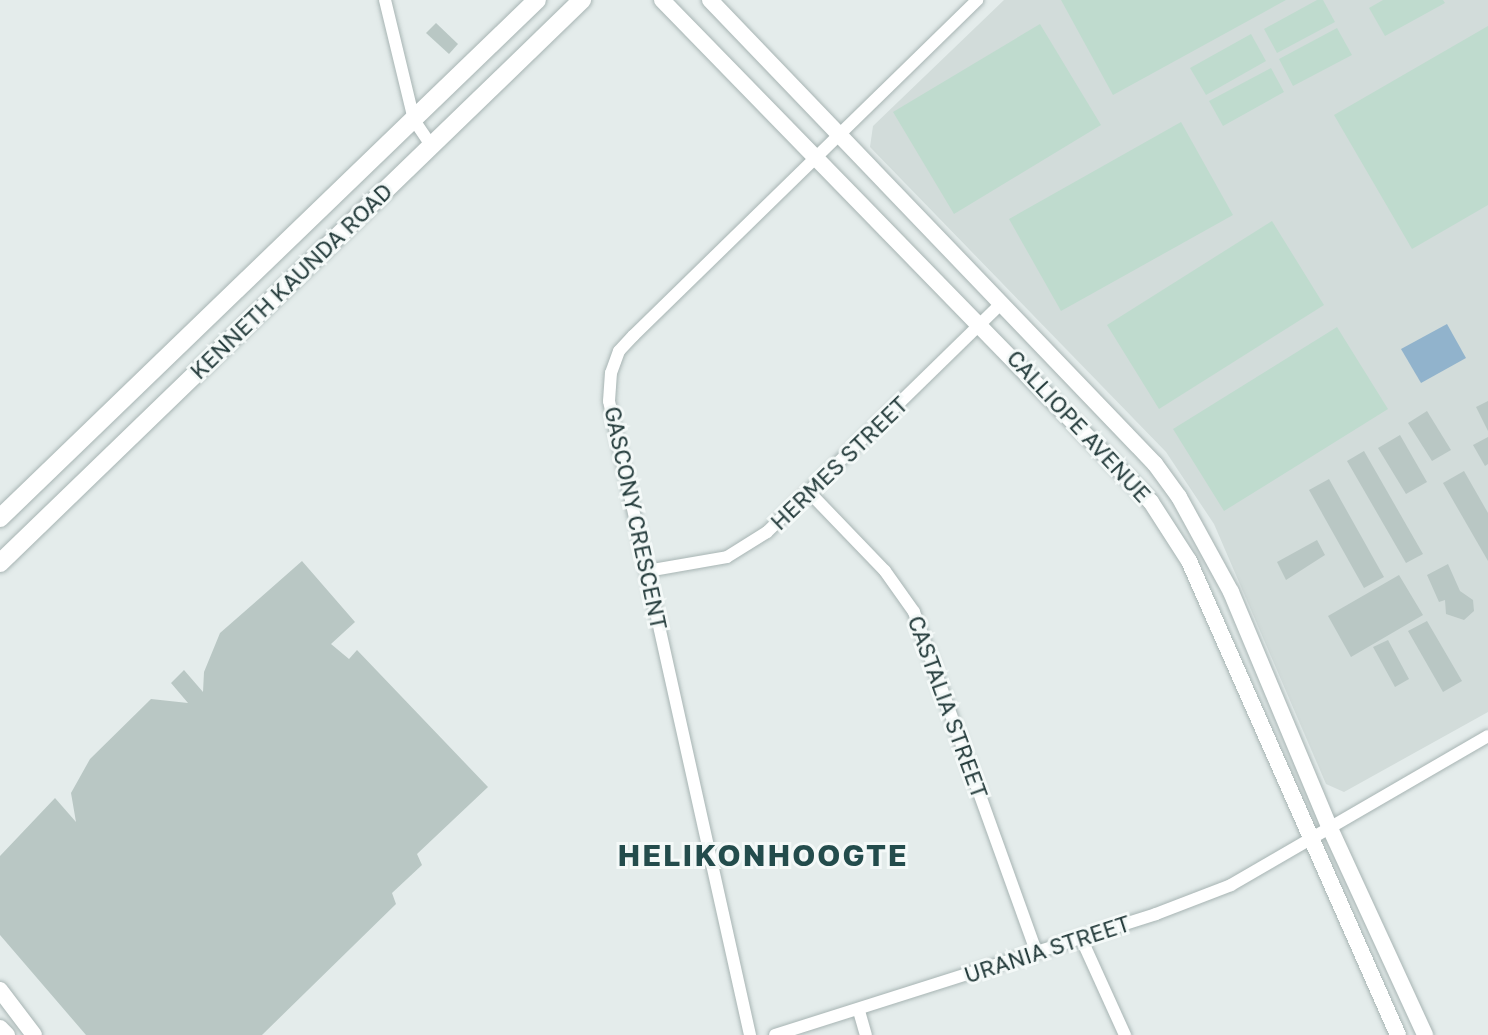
<!DOCTYPE html>
<style>
body{margin:0}
#map{position:relative;width:1488px;height:1035px;overflow:hidden;background:#e4eceb;font-family:"Golos Text",sans-serif}
div>[style]{position:absolute}
[style*='--x']{left:calc(var(--x)*1px);top:calc(var(--y)*1px);width:calc(var(--w)*1px);rotate:calc(var(--a)*1deg)}
.built>*{inset:0;background:#d2dcda}
.green>*{inset:0;background:#bfdbce}
.water>*{inset:0;background:#91b3cc}
.building>*{inset:0;background:#b9c7c4}
.roads{filter:drop-shadow(0 0 2px #a7b4b3) drop-shadow(0 0 2px #a7b4b3)}
.minor>*{height:12px;margin:-6px;padding:0 6px;transform-origin:6px;border-radius:6px;background:#fff}
.tertiary>*{height:16px;margin:-8px;padding:0 8px;transform-origin:8px;border-radius:8px;background:#fff}
.secondary>*{height:18px;margin:-9px;padding:0 9px;transform-origin:9px;border-radius:9px;background:#fff}
span{translate:-50% -50%;white-space:nowrap;text-align:center;line-height:1.15;-webkit-text-stroke:6px #f4f9f8;paint-order:stroke}
.street-label{font-size:22px;color:#253c3c}
.district-label{font-size:30px;color:#234c4c;font-weight:700;letter-spacing:2px}
</style>
<div id="map">
<div class="built">
<i style="clip-path:polygon(1004px 0,1488px 0,1488px 712px,1344px 792px,1326px 784px,1214px 524px,1166px 452px,870px 147px,873px 126px)"></i>
</div>
<div class="green">
<i style="clip-path:polygon(1061px 0,1286px 0,1113px 95px)"></i>
<i style="clip-path:polygon(1317px 0,1323px 0,1335px 22px,1277px 53px,1264px 29px)"></i>
<i style="clip-path:polygon(1383px 0,1443px 0,1445px 3px,1385px 36px,1369px 8px)"></i>
<i style="clip-path:polygon(1040px 24px,1101px 125px,954px 214px,893px 112px)"></i>
<i style="clip-path:polygon(1488px 26px,1488px 205px,1412px 249px,1334px 115px)"></i>
<i style="clip-path:polygon(1337px 28px,1352px 55px,1293px 86px,1279px 59px)"></i>
<i style="clip-path:polygon(1251px 34px,1266px 61px,1206px 95px,1190px 68px)"></i>
<i style="clip-path:polygon(1271px 68px,1284px 92px,1223px 126px,1209px 101px)"></i>
<i style="clip-path:polygon(1181px 122px,1233px 215px,1061px 311px,1009px 219px)"></i>
<i style="clip-path:polygon(1272px 221px,1324px 305px,1159px 409px,1107px 325px)"></i>
<i style="clip-path:polygon(1337px 327px,1388px 409px,1224px 511px,1173px 429px)"></i>
</div>
<div class="water">
<i style="clip-path:polygon(1447px 324px,1466px 358px,1421px 383px,1401px 349px)"></i>
</div>
<div class="building">
<i style="clip-path:polygon(436px 23px,458px 44px,449px 54px,426px 33px)"></i>
<i style="clip-path:polygon(1488px 401px,1488px 431px,1476px 407px)"></i>
<i style="clip-path:polygon(1427px 411px,1451px 450px,1432px 461px,1408px 423px)"></i>
<i style="clip-path:polygon(1400px 435px,1427px 482px,1406px 494px,1378px 448px)"></i>
<i style="clip-path:polygon(1488px 437px,1488px 464px,1485px 466px,1473px 445px)"></i>
<i style="clip-path:polygon(1364px 451px,1423px 554px,1406px 563px,1347px 461px)"></i>
<i style="clip-path:polygon(1464px 471px,1488px 513px,1488px 561px,1443px 483px)"></i>
<i style="clip-path:polygon(1329px 479px,1384px 577px,1364px 588px,1309px 490px)"></i>
<i style="clip-path:polygon(1317px 540px,1325px 555px,1286px 580px,1277px 562px)"></i>
<i style="clip-path:polygon(302px 561px,355px 622px,331px 644px,349px 659px,357px 650px,488px 787px,417px 854px,422px 865px,392px 893px,396px 904px,262px 1035px,86px 1035px,0 935px,0 856px,55px 798px,76px 822px,71px 793px,90px 759px,151px 699px,188px 703px,171px 683px,184px 670px,203px 692px,204px 672px,220px 633px)"></i>
<i style="clip-path:polygon(1448px 564px,1460px 591px,1473px 600px,1474px 611px,1464px 620px,1446px 614px,1445px 600px,1439px 602px,1427px 575px)"></i>
<i style="clip-path:polygon(1399px 575px,1423px 615px,1351px 657px,1328px 616px)"></i>
<i style="clip-path:polygon(1427px 621px,1462px 681px,1443px 692px,1408px 631px)"></i>
<i style="clip-path:polygon(1388px 640px,1409px 679px,1395px 687px,1373px 647px)"></i>
</div>
<div class="roads">
<div class="minor">
<i style="--x:385;--y:0;--w:123;--a:76.4"></i>
<i style="--x:414;--y:120;--w:30;--a:56"></i>
<i style="--x:810;--y:493;--w:108;--a:46.1"></i>
<i style="--x:885;--y:571;--w:50;--a:54.7"></i>
<i style="--x:914;--y:612;--w:359;--a:70.2"></i>
<i style="--x:647;--y:571;--w:81;--a:-9.9"></i>
<i style="--x:727;--y:557;--w:47;--a:-32"></i>
<i style="--x:767;--y:532;--w:328;--a:-44.3"></i>
<i style="--x:1081;--y:938;--w:107;--a:65.6"></i>
<i style="--x:859;--y:1011;--w:25;--a:74"></i>
<i style="--x:750;--y:1035;--w:649;--a:-102.54"></i>
<i style="--x:609;--y:401;--w:28;--a:-86"></i>
<i style="--x:611;--y:373;--w:23;--a:-70"></i>
<i style="--x:619;--y:351;--w:21;--a:-47"></i>
<i style="--x:633;--y:336;--w:481;--a:-44.3"></i>
<i style="--x:775;--y:1035;--w:400;--a:-17.6"></i>
<i style="--x:1156;--y:914;--w:80;--a:-21.1"></i>
<i style="--x:1231;--y:885;--w:297;--a:-30.1"></i>
</div>
<div class="tertiary">
<i style="--x:662;--y:0;--w:701;--a:45.75"></i>
<i style="--x:1151;--y:502;--w:70;--a:57.2"></i>
<i style="--x:1189;--y:561;--w:518;--a:66.21"></i>
<i style="--x:710;--y:0;--w:643;--a:46.2"></i>
<i style="--x:1155;--y:464;--w:41;--a:54"></i>
<i style="--x:1179;--y:497;--w:108;--a:61.3"></i>
<i style="--x:1231;--y:592;--w:254;--a:67.3"></i>
<i style="--x:1329;--y:826;--w:230;--a:65.3"></i>
<i style="--x:0;--y:990;--w:56;--a:52.9"></i>
<i style="--x:0;--y:1028;--w:10;--a:45"></i>
</div>
<div class="secondary">
<i style="--x:0;--y:518;--w:746;--a:-43.97"></i>
<i style="--x:0;--y:563;--w:810;--a:-44.05"></i>
</div>
</div>
<div class="street-label">
<span style="left:291px;top:281px;rotate:-44deg">KENNETH KAUNDA ROAD</span>
<span style="left:1079px;top:426px;rotate:47deg">CALLIOPE AVENUE</span>
<span style="left:839px;top:463px;rotate:-44deg">HERMES STREET</span>
<span style="left:636px;top:518px;rotate:78deg">GASCONY CRESCENT</span>
<span style="left:948px;top:707px;rotate:70deg">CASTALIA STREET</span>
<span style="left:1047px;top:949px;rotate:-18deg">URANIA STREET</span>
</div>
<div class="district-label">
<span style="left:763px;top:855px">HELIKONHOOGTE</span>
</div>
</div>
